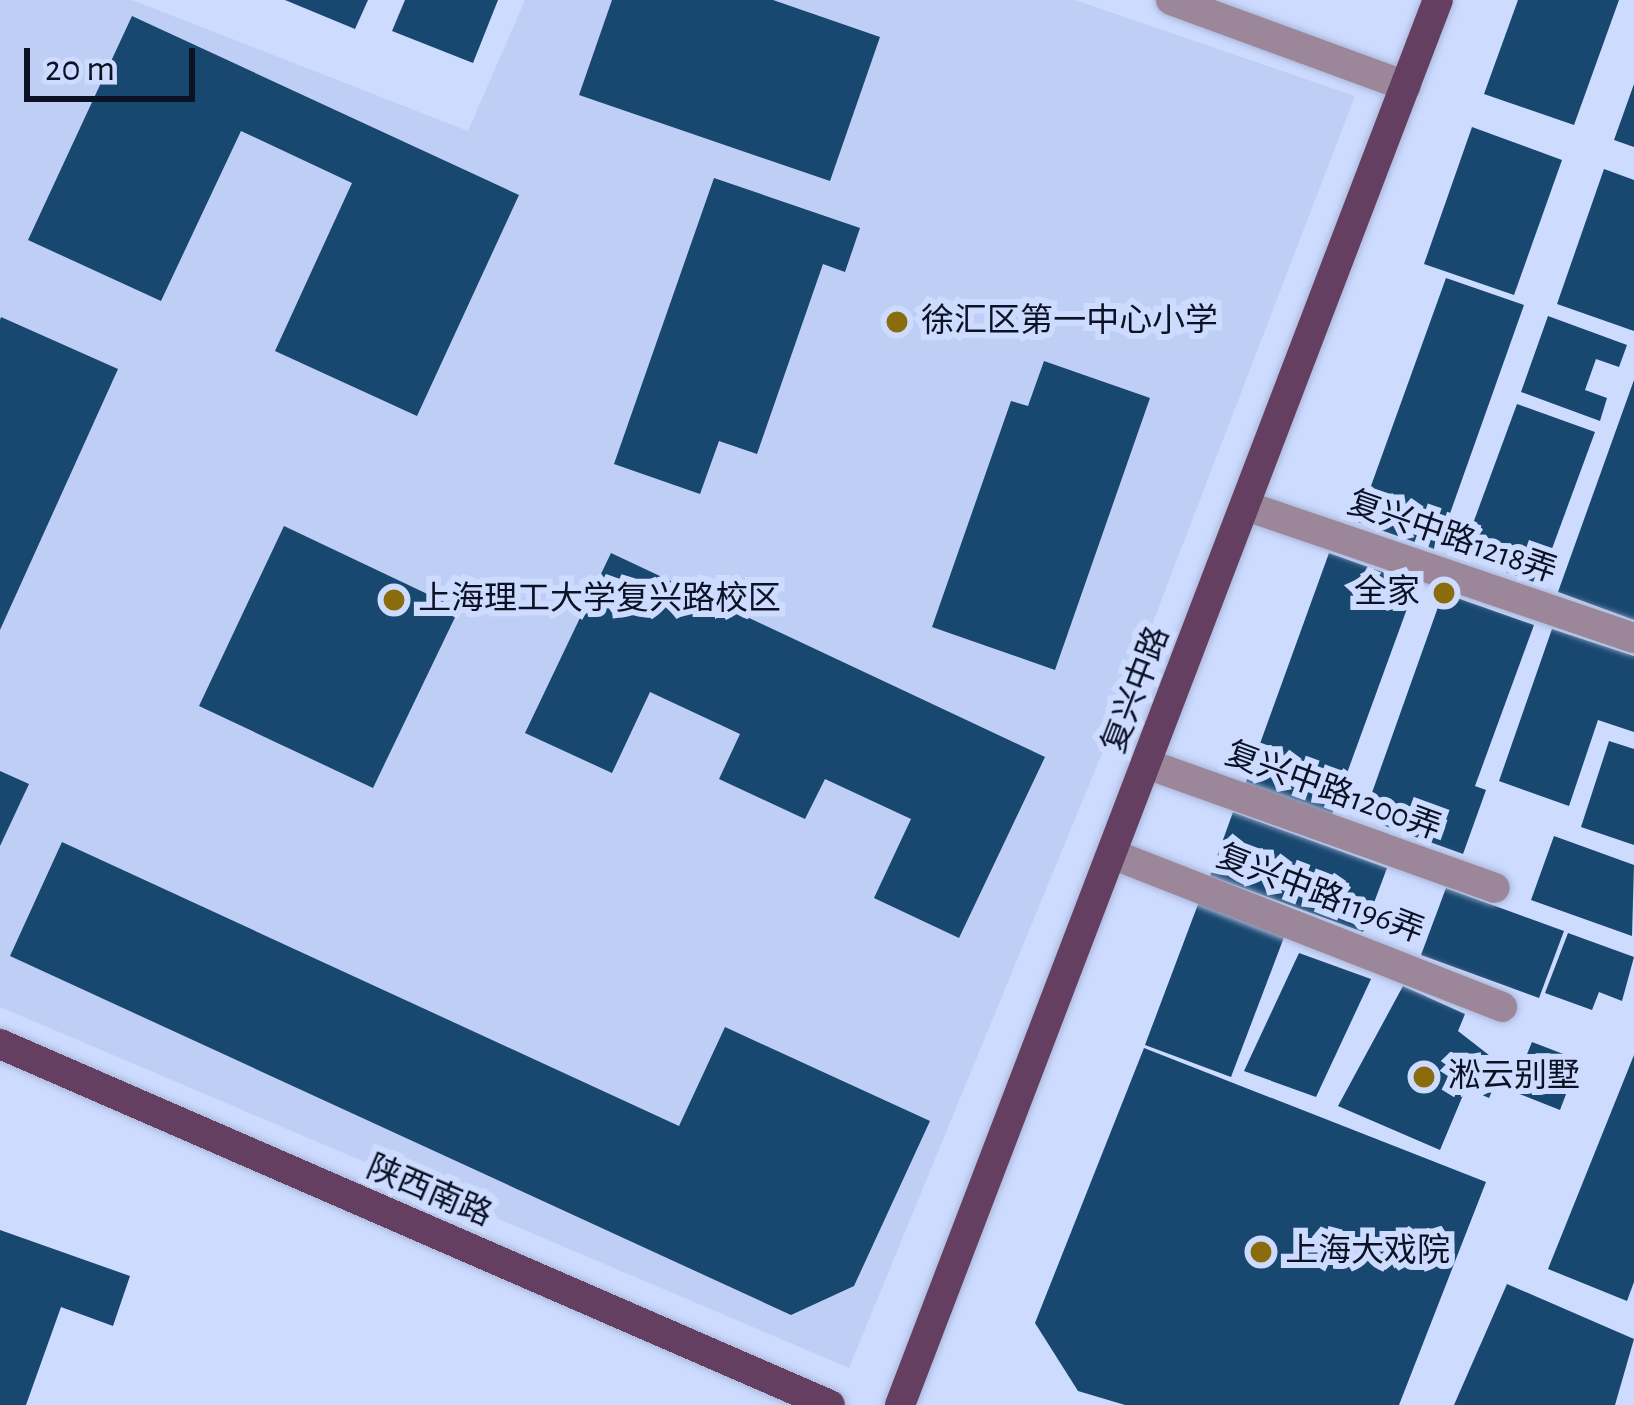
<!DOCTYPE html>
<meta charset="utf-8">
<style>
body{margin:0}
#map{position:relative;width:1634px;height:1405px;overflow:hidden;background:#cddbff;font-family:"Alegreya Sans","Noto Sans SC",sans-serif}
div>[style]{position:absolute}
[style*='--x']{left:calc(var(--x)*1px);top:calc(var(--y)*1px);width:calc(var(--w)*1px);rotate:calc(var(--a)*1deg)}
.built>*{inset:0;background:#becef5}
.building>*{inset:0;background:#18476f}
.roads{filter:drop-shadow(0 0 3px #aab7d8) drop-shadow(0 0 3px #aab7d8)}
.minor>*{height:30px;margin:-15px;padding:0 15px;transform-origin:15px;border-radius:15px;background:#9b869a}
.major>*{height:30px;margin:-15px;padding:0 15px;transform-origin:15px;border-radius:15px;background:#643f62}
.dots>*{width:33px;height:33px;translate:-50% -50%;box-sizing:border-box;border:6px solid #cddbff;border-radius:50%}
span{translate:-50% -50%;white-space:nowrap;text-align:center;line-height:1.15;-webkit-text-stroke:12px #cddbff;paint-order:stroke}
.poi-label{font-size:33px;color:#0b1226}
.left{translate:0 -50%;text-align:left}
.right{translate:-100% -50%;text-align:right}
.street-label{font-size:33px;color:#0b1226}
.scale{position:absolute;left:24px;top:48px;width:171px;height:54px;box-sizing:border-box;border:6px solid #0b1226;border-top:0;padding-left:15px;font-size:36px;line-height:42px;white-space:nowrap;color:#0b1226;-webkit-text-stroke:9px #cddbff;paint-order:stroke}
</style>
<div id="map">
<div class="built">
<i style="clip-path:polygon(0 0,132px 0,468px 131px,525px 0,1075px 0,1355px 96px,1110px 734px,849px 1368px,0 1007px)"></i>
</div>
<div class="building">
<i style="clip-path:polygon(285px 0,368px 0,355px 29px)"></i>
<i style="clip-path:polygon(405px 0,498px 0,473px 63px,392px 31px)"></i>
<i style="clip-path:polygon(612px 0,773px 0,880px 37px,830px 181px,579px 95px)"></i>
<i style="clip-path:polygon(1518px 0,1619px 0,1574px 125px,1484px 94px)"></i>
<i style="clip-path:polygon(132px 16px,519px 195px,417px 416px,275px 351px,352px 183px,241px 131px,161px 301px,28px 240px)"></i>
<i style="clip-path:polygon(1634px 84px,1634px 147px,1614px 140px)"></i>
<i style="clip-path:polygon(1472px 127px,1562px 160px,1514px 295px,1424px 264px)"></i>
<i style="clip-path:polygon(1604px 169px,1634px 180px,1634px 331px,1557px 304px)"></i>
<i style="clip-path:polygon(714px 178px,860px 228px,845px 272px,823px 264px,757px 454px,719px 441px,700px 494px,614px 464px)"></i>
<i style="clip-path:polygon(1446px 278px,1524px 305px,1437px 550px,1358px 522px)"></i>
<i style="clip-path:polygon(1548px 316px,1627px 345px,1619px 367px,1596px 359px,1585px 390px,1607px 398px,1600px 421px,1521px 392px)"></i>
<i style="clip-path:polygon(1px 317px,118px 369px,0 630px,0 320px)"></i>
<i style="clip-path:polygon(1044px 361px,1150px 398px,1055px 670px,932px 627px,1011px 401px,1028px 406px)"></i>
<i style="clip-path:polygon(1634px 380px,1634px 620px,1558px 592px)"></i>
<i style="clip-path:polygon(1517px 404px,1595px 432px,1539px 584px,1461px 556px)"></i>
<i style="clip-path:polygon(284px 526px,459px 609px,373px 788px,199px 706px)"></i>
<i style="clip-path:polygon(611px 553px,1045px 757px,959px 938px,874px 898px,911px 819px,825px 779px,805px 819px,719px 779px,740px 734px,650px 692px,612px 773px,525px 733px)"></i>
<i style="clip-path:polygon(1329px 553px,1416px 584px,1331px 817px,1245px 785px)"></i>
<i style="clip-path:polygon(1443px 593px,1534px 625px,1475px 786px,1486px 790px,1463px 854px,1363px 818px)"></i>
<i style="clip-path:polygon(1552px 629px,1634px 656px,1634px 732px,1598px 720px,1569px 806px,1499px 781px)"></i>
<i style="clip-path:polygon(1609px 741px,1634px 749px,1634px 845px,1581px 827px)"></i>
<i style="clip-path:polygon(0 771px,29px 784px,0 846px)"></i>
<i style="clip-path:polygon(1233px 812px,1387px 868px,1363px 932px,1210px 876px)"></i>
<i style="clip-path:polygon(1554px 836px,1634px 865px,1632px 936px,1531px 900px)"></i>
<i style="clip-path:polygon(62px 842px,679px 1126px,725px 1027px,930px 1121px,854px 1286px,791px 1315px,10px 956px)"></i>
<i style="clip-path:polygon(1446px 888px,1564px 931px,1539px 998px,1421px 955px)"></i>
<i style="clip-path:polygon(1200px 899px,1286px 932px,1231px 1077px,1145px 1045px)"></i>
<i style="clip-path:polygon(1568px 933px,1634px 957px,1622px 1001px,1599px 992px,1592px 1010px,1545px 993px)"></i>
<i style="clip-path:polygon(1299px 953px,1371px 979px,1316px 1097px,1244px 1071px)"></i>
<i style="clip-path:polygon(1403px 986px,1465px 1014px,1458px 1031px,1503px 1066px,1489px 1098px,1466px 1088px,1440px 1150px,1338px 1106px)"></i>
<i style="clip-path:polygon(1532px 1042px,1579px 1060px,1560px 1110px,1512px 1091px)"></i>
<i style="clip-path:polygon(1144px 1048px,1486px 1182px,1399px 1405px,1125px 1405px,1078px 1391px,1035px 1323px)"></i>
<i style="clip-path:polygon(1634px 1055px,1634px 1282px,1627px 1301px,1548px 1269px)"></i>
<i style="clip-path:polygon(0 1230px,130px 1276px,113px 1326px,61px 1307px,26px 1405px,0 1405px)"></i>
<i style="clip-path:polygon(1507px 1284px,1634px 1339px,1615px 1405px,1454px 1405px)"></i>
</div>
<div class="roads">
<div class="minor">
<i style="--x:1171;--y:0;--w:250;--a:20.1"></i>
<i style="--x:1246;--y:506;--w:410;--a:18.8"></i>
<i style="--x:1147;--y:764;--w:369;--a:19.6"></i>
<i style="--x:1112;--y:854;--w:419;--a:21.4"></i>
</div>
<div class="major">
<i style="--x:0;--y:1044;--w:905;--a:23.51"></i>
<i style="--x:900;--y:1405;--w:1504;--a:-69.05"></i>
</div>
</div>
<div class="dots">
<i style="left:897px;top:322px;background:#8b6c0d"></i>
<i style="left:1444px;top:593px;background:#8b6c0d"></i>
<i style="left:394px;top:600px;background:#8b6c0d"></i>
<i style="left:1424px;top:1077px;background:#8b6c0d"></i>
<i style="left:1261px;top:1252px;background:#8b6c0d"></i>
</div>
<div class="poi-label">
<span class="left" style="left:921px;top:322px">徐汇区第一中心小学</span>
<span class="right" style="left:1420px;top:593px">全家</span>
<span class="left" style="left:418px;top:600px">上海理工大学复兴路校区</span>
<span class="left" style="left:1448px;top:1077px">淞云别墅</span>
<span class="left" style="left:1285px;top:1252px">上海大戏院</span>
</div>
<div class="street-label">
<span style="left:1452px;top:538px;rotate:19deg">复兴中路1218弄</span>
<span style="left:1137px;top:690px;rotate:-69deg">复兴中路</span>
<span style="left:1333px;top:792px;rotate:20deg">复兴中路1200弄</span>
<span style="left:1320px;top:895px;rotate:21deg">复兴中路1196弄</span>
<span style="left:429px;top:1192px;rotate:23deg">陕西南路</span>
</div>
<div class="scale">20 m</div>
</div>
